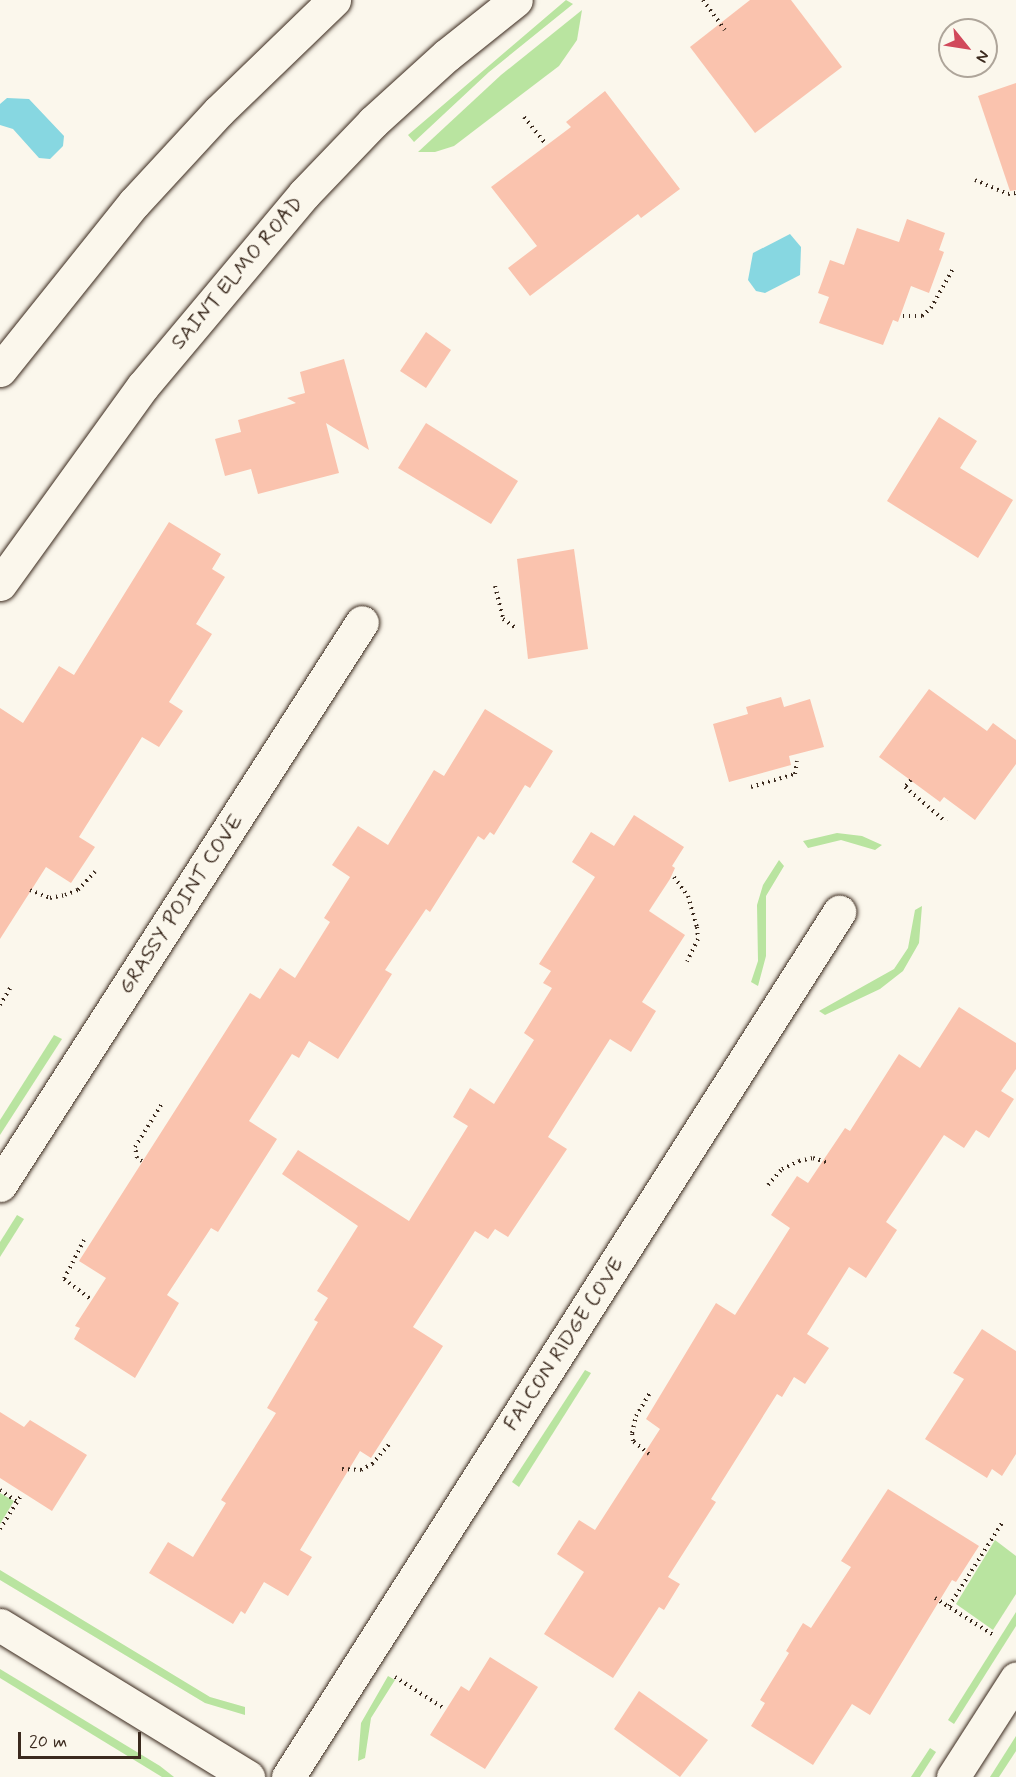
<!DOCTYPE html>
<style>
body{margin:0}
#map{position:relative;width:1016px;height:1777px;overflow:hidden;background:#fbf7ec;font-family:Mynerve,sans-serif}
div>[style]{position:absolute}
[style*='--x']{left:calc(var(--x)*1px);top:calc(var(--y)*1px);width:calc(var(--w)*1px);rotate:calc(var(--a)*1deg)}
.green>*{inset:0;background:#b9e4a0}
.water>*{inset:0;background:#87d7e1}
.building>*{inset:0;background:#fac3ae}
.path>*{height:4px;margin-top:-2px;transform-origin:0;background:repeating-linear-gradient(90deg,#3b2a1e 0 1.5px,transparent 0 6px)}
.roads{filter:drop-shadow(0 0 2px #3b2a1e) drop-shadow(0 0 2px #3b2a1e)}
.minor>*{height:33px;margin:-16.5px;padding:0 16.5px;transform-origin:16.5px;border-radius:16.5px;background:#fbf7ec}
.major>*{height:33px;margin:-16.5px;padding:0 16.5px;transform-origin:16.5px;border-radius:16.5px;background:#fbf7ec}
span{translate:-50% -50%;white-space:nowrap;text-align:center;line-height:1.15;-webkit-text-stroke:5px #fbf7ec;paint-order:stroke}
.street-label{font-size:21px;color:#3b2a1e}
.north{position:absolute;left:938px;top:18px;width:60px;height:60px;box-sizing:border-box;background:#fbf7ec;border:2px solid #aea59a;border-radius:50%;rotate:120deg;font-size:16px;font-weight:700;line-height:24px;text-align:center;color:#3b2a1e}
.north::after{content:'';display:block;margin:auto;width:21px;height:27px;background:#d1495b;clip-path:polygon(50% 0,100% 100%,50% 72%,0 100%)}
.scale{position:absolute;left:18px;top:1732px;width:123px;height:27px;box-sizing:border-box;border:3px solid #3b2a1e;border-top:0;padding-left:8px;font-size:18px;line-height:21px;white-space:nowrap;color:#3b2a1e;-webkit-text-stroke:4px #fbf7ec;paint-order:stroke}
</style>
<div id="map">
<div class="green">
<i style="clip-path:polygon(566px 0,573px 4px,489px 72px,414px 142px,408px 135px)"></i>
<i style="clip-path:polygon(582px 10px,577px 40px,559px 66px,454px 146px,435px 152px,418px 152px,501px 75px)"></i>
<i style="clip-path:polygon(837px 833px,862px 836px,882px 845px,875px 850px,841px 840px,808px 848px,803px 841px)"></i>
<i style="clip-path:polygon(779px 860px,784px 866px,766px 896px,766px 956px,758px 986px,751px 982px,758px 961px,757px 905px,763px 885px)"></i>
<i style="clip-path:polygon(922px 906px,919px 943px,903px 971px,880px 989px,825px 1015px,819px 1011px,894px 969px,908px 948px,915px 910px)"></i>
<i style="clip-path:polygon(54px 1035px,62px 1039px,0 1135px,0 1120px)"></i>
<i style="clip-path:polygon(17px 1215px,24px 1219px,0 1257px,0 1242px)"></i>
<i style="clip-path:polygon(585px 1370px,591px 1373px,519px 1487px,512px 1482px)"></i>
<i style="clip-path:polygon(0 1493px,14px 1501px,0 1524px)"></i>
<i style="clip-path:polygon(995px 1540px,1016px 1556px,1016px 1594px,993px 1630px,956px 1604px)"></i>
<i style="clip-path:polygon(0 1570px,210px 1697px,245px 1707px,245px 1715px,205px 1703px,0 1580px)"></i>
<i style="clip-path:polygon(1016px 1612px,1016px 1626px,954px 1724px,948px 1720px)"></i>
<i style="clip-path:polygon(0 1669px,160px 1766px,174px 1777px,162px 1777px,0 1678px)"></i>
<i style="clip-path:polygon(388px 1676px,395px 1680px,371px 1718px,365px 1758px,358px 1761px,361px 1723px)"></i>
<i style="clip-path:polygon(1016px 1736px,1016px 1751px,999px 1777px,990px 1777px)"></i>
<i style="clip-path:polygon(930px 1748px,936px 1752px,920px 1777px,911px 1777px)"></i>
</div>
<div class="water">
<i style="clip-path:polygon(7px 98px,29px 99px,64px 136px,63px 146px,50px 159px,39px 158px,13px 129px,0 125px,0 104px)"></i>
<i style="clip-path:polygon(790px 234px,801px 247px,800px 275px,765px 293px,756px 291px,748px 280px,753px 253px)"></i>
</div>
<div class="building">
<i style="clip-path:polygon(750px 0,791px 0,842px 67px,755px 133px,690px 47px)"></i>
<i style="clip-path:polygon(1016px 83px,1016px 190px,1010px 191px,978px 96px)"></i>
<i style="clip-path:polygon(605px 91px,680px 189px,641px 218px,638px 214px,530px 296px,508px 268px,537px 246px,491px 187px,571px 127px,566px 122px)"></i>
<i style="clip-path:polygon(907px 219px,945px 233px,939px 250px,944px 252px,929px 293px,911px 286px,898px 322px,893px 320px,883px 345px,819px 323px,829px 297px,818px 293px,830px 260px,844px 265px,857px 228px,899px 242px)"></i>
<i style="clip-path:polygon(426px 332px,451px 350px,426px 388px,400px 371px)"></i>
<i style="clip-path:polygon(344px 359px,369px 450px,326px 423px,339px 473px,258px 494px,251px 469px,225px 476px,215px 439px,241px 432px,238px 420px,296px 403px,287px 398px,305px 393px,300px 372px)"></i>
<i style="clip-path:polygon(939px 417px,977px 441px,960px 468px,1013px 500px,978px 558px,887px 501px)"></i>
<i style="clip-path:polygon(426px 423px,518px 481px,491px 524px,398px 468px)"></i>
<i style="clip-path:polygon(169px 522px,221px 554px,212px 569px,225px 577px,196px 624px,212px 634px,169px 702px,183px 711px,159px 747px,142px 737px,79px 837px,95px 847px,71px 883px,46px 867px,0 939px,0 708px,23px 723px,59px 666px,74px 675px)"></i>
<i style="clip-path:polygon(574px 549px,588px 649px,528px 659px,517px 559px)"></i>
<i style="clip-path:polygon(929px 689px,987px 731px,993px 723px,1016px 740px,1016px 764px,975px 820px,944px 797px,940px 802px,879px 757px)"></i>
<i style="clip-path:polygon(781px 697px,784px 707px,810px 699px,824px 747px,789px 756px,791px 765px,729px 782px,713px 724px,748px 714px,746px 707px)"></i>
<i style="clip-path:polygon(485px 709px,553px 751px,530px 788px,525px 785px,494px 835px,490px 832px,484px 840px,478px 836px,430px 912px,426px 909px,385px 970px,392px 974px,338px 1059px,309px 1041px,299px 1058px,292px 1054px,249px 1121px,277px 1139px,218px 1232px,211px 1228px,167px 1295px,179px 1303px,135px 1378px,74px 1339px,80px 1328px,75px 1326px,106px 1278px,79px 1261px,250px 993px,260px 999px,280px 968px,295px 978px,330px 922px,324px 918px,350px 877px,332px 865px,358px 826px,388px 845px,434px 770px,444px 776px)"></i>
<i style="clip-path:polygon(634px 815px,684px 847px,672px 866px,675px 868px,670px 879px,649px 911px,685px 935px,642px 1002px,656px 1011px,631px 1052px,610px 1039px,548px 1137px,567px 1149px,508px 1237px,495px 1229px,488px 1239px,475px 1231px,413px 1327px,443px 1346px,371px 1458px,360px 1451px,300px 1550px,312px 1557px,288px 1596px,264px 1582px,245px 1614px,241px 1611px,233px 1624px,149px 1573px,168px 1542px,193px 1557px,226px 1503px,221px 1500px,276px 1413px,267px 1408px,318px 1322px,314px 1320px,328px 1298px,317px 1291px,358px 1226px,282px 1174px,298px 1150px,409px 1221px,468px 1126px,453px 1117px,470px 1088px,494px 1104px,534px 1040px,524px 1033px,552px 988px,543px 983px,551px 971px,539px 964px,595px 877px,572px 862px,591px 832px,614px 846px)"></i>
<i style="clip-path:polygon(959px 1007px,1016px 1043px,1016px 1069px,1001px 1091px,1014px 1099px,989px 1138px,976px 1130px,964px 1148px,944px 1135px,886px 1222px,897px 1230px,866px 1278px,849px 1267px,807px 1334px,829px 1348px,805px 1384px,794px 1377px,782px 1397px,777px 1394px,711px 1499px,716px 1502px,668px 1577px,680px 1584px,664px 1610px,659px 1607px,613px 1678px,544px 1634px,584px 1572px,557px 1554px,579px 1520px,595px 1530px,660px 1429px,646px 1419px,716px 1303px,735px 1315px,790px 1228px,771px 1215px,797px 1176px,808px 1183px,845px 1128px,850px 1131px,899px 1054px,920px 1068px)"></i>
<i style="clip-path:polygon(982px 1329px,1016px 1351px,1016px 1454px,1002px 1476px,992px 1469px,987px 1478px,925px 1439px,964px 1379px,953px 1373px)"></i>
<i style="clip-path:polygon(0 1412px,24px 1427px,30px 1420px,87px 1455px,52px 1511px,0 1478px)"></i>
<i style="clip-path:polygon(888px 1489px,979px 1546px,956px 1582px,952px 1580px,870px 1715px,852px 1704px,813px 1765px,751px 1726px,765px 1703px,760px 1700px,789px 1653px,786px 1651px,803px 1623px,811px 1628px,851px 1567px,841px 1561px)"></i>
<i style="clip-path:polygon(490px 1657px,538px 1687px,485px 1769px,430px 1735px,461px 1686px,469px 1691px)"></i>
<i style="clip-path:polygon(639px 1691px,708px 1740px,680px 1777px,614px 1729px)"></i>
</div>
<div class="path">
<i style="--x:703;--y:0;--w:37;--a:54"></i>
<i style="--x:524;--y:117;--w:32;--a:51"></i>
<i style="--x:975;--y:180;--w:36;--a:23"></i>
<i style="--x:1008;--y:194;--w:8;--a:-7"></i>
<i style="--x:903;--y:316;--w:19;--a:0"></i>
<i style="--x:922;--y:316;--w:12;--a:-42"></i>
<i style="--x:931;--y:308;--w:45;--a:-60.6"></i>
<i style="--x:495;--y:586;--w:34;--a:76"></i>
<i style="--x:503;--y:619;--w:16;--a:35"></i>
<i style="--x:911;--y:780;--w:9;--a:131"></i>
<i style="--x:905;--y:787;--w:54;--a:40.5"></i>
<i style="--x:751;--y:787;--w:46;--a:-16.5"></i>
<i style="--x:795;--y:774;--w:13;--a:-81"></i>
<i style="--x:674;--y:877;--w:24;--a:54"></i>
<i style="--x:688;--y:896;--w:32;--a:74"></i>
<i style="--x:697;--y:927;--w:12;--a:85"></i>
<i style="--x:698;--y:939;--w:25;--a:116"></i>
<i style="--x:30;--y:890;--w:22;--a:22"></i>
<i style="--x:50;--y:898;--w:15;--a:-11"></i>
<i style="--x:65;--y:895;--w:14;--a:-21"></i>
<i style="--x:78;--y:890;--w:25;--a:-47"></i>
<i style="--x:0;--y:1005;--w:21;--a:-59"></i>
<i style="--x:142;--y:1161;--w:6;--a:-149"></i>
<i style="--x:137;--y:1158;--w:11;--a:-100"></i>
<i style="--x:135;--y:1147;--w:53;--a:-58.1"></i>
<i style="--x:768;--y:1185;--w:21;--a:-49"></i>
<i style="--x:782;--y:1169;--w:19;--a:-25"></i>
<i style="--x:799;--y:1161;--w:14;--a:-12"></i>
<i style="--x:813;--y:1158;--w:16;--a:18"></i>
<i style="--x:84;--y:1240;--w:44;--a:117.1"></i>
<i style="--x:64;--y:1279;--w:35;--a:37"></i>
<i style="--x:649;--y:1454;--w:21;--a:-141"></i>
<i style="--x:633;--y:1441;--w:8;--a:-97"></i>
<i style="--x:632;--y:1433;--w:17;--a:-77"></i>
<i style="--x:636;--y:1416;--w:27;--a:-59"></i>
<i style="--x:342;--y:1469;--w:19;--a:3"></i>
<i style="--x:361;--y:1470;--w:13;--a:-29"></i>
<i style="--x:372;--y:1464;--w:29;--a:-49"></i>
<i style="--x:0;--y:1490;--w:22;--a:34"></i>
<i style="--x:0;--y:1529;--w:41;--a:-57.8"></i>
<i style="--x:935;--y:1598;--w:71;--a:32.3"></i>
<i style="--x:949;--y:1606;--w:98;--a:-57.4"></i>
<i style="--x:395;--y:1677;--w:56;--a:32.6"></i>
</div>
<div class="roads">
<div class="minor">
<i style="--x:0;--y:1185;--w:669;--a:-57.26"></i>
<i style="--x:0;--y:1625;--w:291;--a:31.5"></i>
<i style="--x:288;--y:1777;--w:1026;--a:-57.5"></i>
<i style="--x:953;--y:1777;--w:117;--a:-57.3"></i>
</div>
<div class="major">
<i style="--x:0;--y:370;--w:214;--a:-51.3"></i>
<i style="--x:134;--y:203;--w:125;--a:-47.3"></i>
<i style="--x:219;--y:111;--w:160;--a:-44"></i>
<i style="--x:0;--y:584;--w:244;--a:-54.2"></i>
<i style="--x:143;--y:386;--w:251;--a:-50"></i>
<i style="--x:304;--y:194;--w:100;--a:-46.2"></i>
<i style="--x:373;--y:122;--w:100;--a:-42.2"></i>
<i style="--x:447;--y:55;--w:88;--a:-38.6"></i>
</div>
</div>
<div class="street-label">
<span style="left:237px;top:273px;rotate:-50deg">SAINT ELMO ROAD</span>
<span style="left:181px;top:904px;rotate:-57deg">GRASSY POINT COVE</span>
<span style="left:564px;top:1344px;rotate:-57deg">FALCON RIDGE COVE</span>
</div>
<div class="north">N</div>
<div class="scale">20 m</div>
</div>
